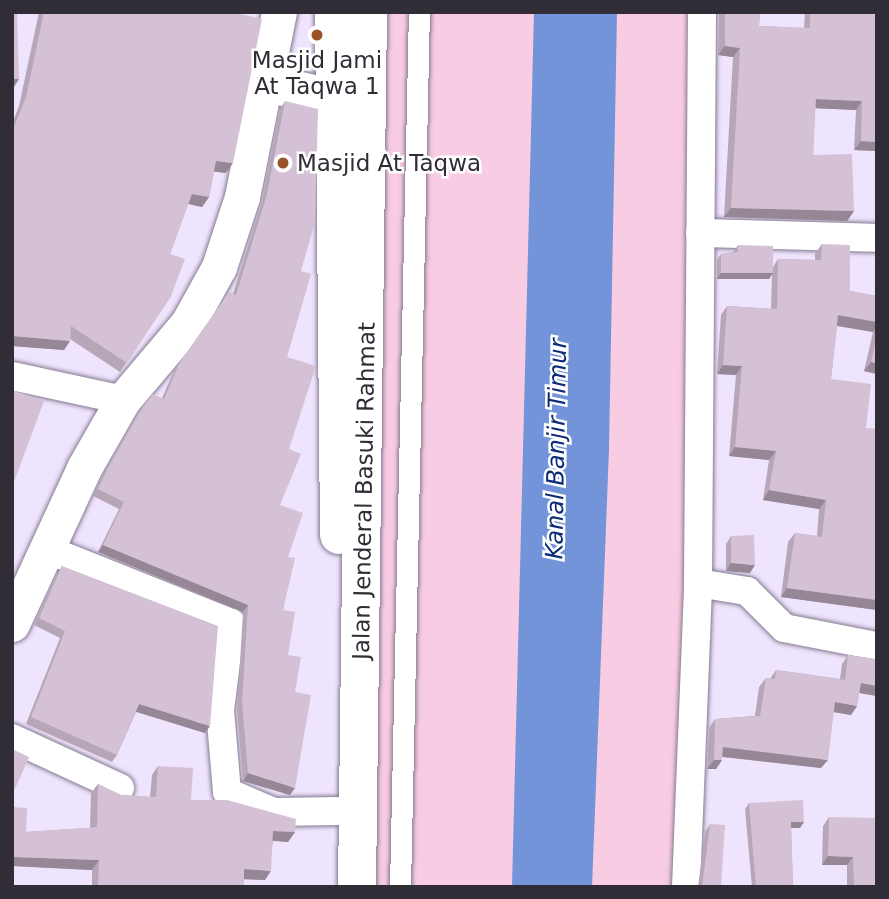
<!DOCTYPE html>
<style>
body{margin:0}
#map{position:relative;width:889px;height:899px;overflow:hidden;background:#efe4fd;font-family:"DejaVu Sans",sans-serif}
div>[style]{position:absolute}
[style*='--x']{left:calc(var(--x)*1px);top:calc(var(--y)*1px);width:calc(var(--w)*1px);rotate:calc(var(--a)*1deg)}
.green>*{inset:0;background:#f8cce2}
.water>*{inset:0;background:#7394d8}
.roads{filter:drop-shadow(0 0 2px #847a90) drop-shadow(0 0 2px #847a90)}
.pedestrian>*{height:21px;margin:-10.5px;padding:0 10.5px;transform-origin:10.5px;border-radius:10.5px;background:#fff}
.minor>*{height:28px;margin:-14px;padding:0 14px;transform-origin:14px;border-radius:14px;background:#fff}
.tertiary>*{height:35px;margin:-17.5px;padding:0 17.5px;transform-origin:17.5px;border-radius:17.5px;background:#fff}
.primary>*{height:38px;margin:-19px;padding:0 19px;transform-origin:19px;border-radius:19px;background:#fff}
.wall>*{inset:0;background:#b7a6b7}
.shaded-wall>*{inset:0;background:#958795}
.building>*{inset:0;background:#d5c1d5}
.dots>*{width:19px;height:19px;translate:-50% -50%;box-sizing:border-box;border:4px solid #fff;border-radius:50%}
span{translate:-50% -50%;white-space:nowrap;text-align:center;line-height:1.15;-webkit-text-stroke:5px #fff;paint-order:stroke}
.poi-label{font-size:23px;color:#312d36}
.left{translate:0 -50%;text-align:left}
.street-label{font-size:23px;color:#312d36}
.water-label{font-size:24px;color:#0b2a78;font-style:italic}
.frame{position:absolute;inset:0;border:14px solid #312d36;pointer-events:none}
</style>
<div id="map">
<div class="green">
<i style="clip-path:polygon(368px 12px,703px 12px,686px 887px,357px 887px)"></i>
</div>
<div class="water">
<i style="clip-path:polygon(534px 12px,617px 12px,609px 449px,592px 887px,512px 887px)"></i>
</div>
<div class="roads">
<div class="pedestrian">
<i style="--x:400;--y:887;--w:875;--a:-88.76"></i>
</div>
<div class="minor">
<i style="--x:700;--y:233;--w:177;--a:1.6"></i>
<i style="--x:12;--y:376;--w:114;--a:12.2"></i>
<i style="--x:51;--y:551;--w:194;--a:21.8"></i>
<i style="--x:231;--y:623;--w:88;--a:97.2"></i>
<i style="--x:220;--y:710;--w:82;--a:85.1"></i>
<i style="--x:227;--y:792;--w:51;--a:23.1"></i>
<i style="--x:274;--y:812;--w:66;--a:-0.9"></i>
<i style="--x:698;--y:583;--w:50;--a:9.3"></i>
<i style="--x:747;--y:591;--w:52;--a:45"></i>
<i style="--x:784;--y:628;--w:95;--a:11"></i>
<i style="--x:12;--y:738;--w:119;--a:24.8"></i>
<i style="--x:686;--y:887;--w:304;--a:-87.7"></i>
<i style="--x:698;--y:583;--w:571;--a:-89.6"></i>
</div>
<div class="tertiary">
<i style="--x:12;--y:624;--w:172;--a:-65.2"></i>
<i style="--x:84;--y:468;--w:78;--a:-60.2"></i>
<i style="--x:123;--y:400;--w:101;--a:-49.8"></i>
<i style="--x:188;--y:323;--w:64;--a:-61"></i>
<i style="--x:219;--y:267;--w:74;--a:-71.8"></i>
<i style="--x:242;--y:197;--w:189;--a:-78.7"></i>
</div>
<div class="primary">
<i style="--x:334;--y:12;--w:523;--a:89.45"></i>
<i style="--x:267;--y:83;--w:66;--a:13.2"></i>
<i style="--x:357;--y:887;--w:875;--a:-89.28"></i>
</div>
</div>
<div class="wall">
<i style="clip-path:polygon(39px 12px,240px 12px,226px 173px,214px 171px,209px 197px,202px 207px,188px 204px,170px 254px,171px 296px,120px 372px,70px 339px,64px 350px,12px 346px,12px 124px,19px 106px)"></i>
<i style="clip-path:polygon(719px 12px,760px 12px,759px 26px,804px 28px,805px 12px,873px 12px,877px 151px,854px 150px,856px 110px,815px 108px,813px 155px,854px 211px,847px 221px,724px 217px,733px 57px,718px 55px)"></i>
<i style="clip-path:polygon(285px 101px,301px 271px,287px 357px,289px 449px,280px 505px,288px 557px,283px 610px,288px 655px,295px 692px,290px 795px,243px 781px,237px 710px,243px 612px,98px 552px,119px 509px,93px 496px,102px 477px,140px 412px,145px 404px,162px 398px,174px 371px,229px 292px,233px 294px,262px 201px,280px 109px)"></i>
<i style="clip-path:polygon(822px 244px,850px 291px,877px 296px,877px 374px,864px 371px,873px 332px,837px 325px,831px 379px,866px 428px,877px 610px,781px 597px,788px 542px,795px 533px,817px 536px,819px 509px,763px 500px,769px 460px,729px 456px,736px 375px,717px 374px,721px 315px,727px 306px,771px 309px,772px 274px,769px 279px,717px 279px,717px 260px,721px 254px,734px 252px,734px 251px,738px 245px,773px 267px,778px 259px,815px 260px,815px 253px)"></i>
<i style="clip-path:polygon(731px 536px,750px 573px,726px 571px,726px 544px)"></i>
<i style="clip-path:polygon(62px 566px,205px 733px,136px 712px,117px 755px,112px 762px,26px 724px,60px 638px,34px 625px,57px 574px)"></i>
<i style="clip-path:polygon(848px 655px,875px 659px,877px 658px,877px 696px,859px 693px,857px 706px,851px 715px,833px 712px,821px 768px,722px 757px,722px 760px,716px 769px,707px 769px,709px 728px,715px 719px,755px 716px,759px 687px,766px 678px,770px 679px,776px 670px,840px 679px,842px 664px)"></i>
<i style="clip-path:polygon(158px 766px,191px 800px,295px 832px,288px 842px,273px 841px,265px 880px,244px 879px,244px 887px,92px 887px,92px 870px,12px 866px,12px 807px,26px 832px,90px 828px,91px 793px,98px 784px,121px 795px,150px 797px,152px 775px)"></i>
<i style="clip-path:polygon(749px 803px,800px 828px,791px 828px,793px 887px,752px 887px,745px 809px)"></i>
<i style="clip-path:polygon(829px 817px,877px 887px,847px 887px,847px 865px,822px 865px,823px 826px)"></i>
<i style="clip-path:polygon(710px 824px,721px 887px,698px 887px,705px 832px)"></i>
</div>
<div class="shaded-wall">
<i style="clip-path:polygon(725px 46px,740px 48px,733px 57px,718px 55px)"></i>
<i style="clip-path:polygon(12px 79px,19px 79px,14px 87px,12px 87px)"></i>
<i style="clip-path:polygon(816px 99px,862px 101px,856px 110px,810px 108px)"></i>
<i style="clip-path:polygon(861px 141px,877px 142px,877px 151px,854px 150px)"></i>
<i style="clip-path:polygon(216px 161px,233px 163px,226px 173px,209px 171px)"></i>
<i style="clip-path:polygon(192px 194px,209px 197px,202px 207px,185px 203px)"></i>
<i style="clip-path:polygon(731px 208px,854px 211px,847px 221px,724px 217px)"></i>
<i style="clip-path:polygon(721px 273px,773px 273px,769px 279px,717px 279px)"></i>
<i style="clip-path:polygon(838px 315px,877px 322px,877px 327px,873px 332px,831px 325px)"></i>
<i style="clip-path:polygon(12px 336px,70px 341px,64px 350px,12px 346px)"></i>
<i style="clip-path:polygon(871px 362px,877px 363px,877px 374px,864px 371px)"></i>
<i style="clip-path:polygon(723px 365px,742px 366px,736px 375px,717px 374px)"></i>
<i style="clip-path:polygon(735px 447px,776px 451px,769px 460px,729px 456px)"></i>
<i style="clip-path:polygon(769px 490px,826px 500px,819px 509px,763px 500px)"></i>
<i style="clip-path:polygon(103px 545px,248px 605px,243px 612px,98px 552px)"></i>
<i style="clip-path:polygon(731px 563px,755px 565px,750px 573px,726px 571px)"></i>
<i style="clip-path:polygon(787px 588px,877px 600px,877px 610px,781px 597px)"></i>
<i style="clip-path:polygon(861px 683px,877px 686px,877px 696px,854px 692px)"></i>
<i style="clip-path:polygon(835px 702px,857px 706px,851px 715px,828px 711px)"></i>
<i style="clip-path:polygon(139px 704px,210px 726px,205px 733px,134px 711px)"></i>
<i style="clip-path:polygon(723px 747px,828px 760px,821px 768px,716px 756px)"></i>
<i style="clip-path:polygon(714px 760px,722px 760px,716px 769px,707px 769px)"></i>
<i style="clip-path:polygon(248px 773px,295px 788px,290px 795px,243px 781px)"></i>
<i style="clip-path:polygon(791px 822px,804px 822px,800px 828px,786px 828px)"></i>
<i style="clip-path:polygon(273px 831px,295px 832px,288px 842px,267px 840px)"></i>
<i style="clip-path:polygon(828px 856px,853px 857px,847px 865px,822px 865px)"></i>
<i style="clip-path:polygon(12px 857px,99px 860px,92px 870px,12px 866px)"></i>
<i style="clip-path:polygon(244px 869px,271px 871px,265px 880px,238px 879px)"></i>
</div>
<div class="building">
<i style="clip-path:polygon(12px 12px,17px 12px,19px 79px,12px 79px)"></i>
<i style="clip-path:polygon(44px 12px,240px 12px,240px 14px,262px 19px,233px 163px,216px 161px,209px 197px,192px 194px,170px 254px,185px 259px,171px 296px,127px 363px,71px 326px,70px 341px,12px 336px,12px 132px,26px 97px)"></i>
<i style="clip-path:polygon(725px 12px,760px 12px,759px 26px,810px 28px,810px 12px,873px 12px,873px 15px,877px 15px,877px 142px,861px 141px,862px 101px,816px 99px,813px 155px,852px 154px,854px 211px,731px 208px,740px 48px,725px 46px)"></i>
<i style="clip-path:polygon(285px 101px,318px 109px,315px 222px,301px 271px,311px 274px,287px 357px,316px 366px,289px 449px,301px 454px,280px 505px,303px 513px,288px 557px,295px 558px,283px 610px,295px 612px,288px 655px,301px 657px,295px 692px,311px 695px,295px 788px,248px 773px,242px 703px,248px 605px,103px 545px,124px 502px,98px 489px,107px 470px,145px 404px,153px 394px,164px 399px,179px 364px,229px 292px,236px 295px,267px 194px)"></i>
<i style="clip-path:polygon(822px 244px,850px 245px,850px 291px,877px 296px,877px 322px,838px 315px,831px 379px,871px 384px,866px 428px,877px 429px,877px 600px,787px 588px,795px 533px,822px 537px,826px 500px,769px 490px,776px 451px,735px 447px,742px 366px,723px 365px,727px 306px,777px 309px,778px 259px,821px 260px)"></i>
<i style="clip-path:polygon(738px 245px,773px 246px,773px 273px,721px 273px,721px 254px,738px 252px)"></i>
<i style="clip-path:polygon(877px 335px,877px 363px,871px 362px)"></i>
<i style="clip-path:polygon(12px 390px,44px 401px,13px 485px,12px 485px)"></i>
<i style="clip-path:polygon(754px 535px,755px 565px,731px 563px,731px 536px)"></i>
<i style="clip-path:polygon(62px 566px,218px 626px,210px 726px,139px 704px,117px 755px,31px 717px,65px 631px,39px 618px)"></i>
<i style="clip-path:polygon(848px 655px,875px 659px,877px 658px,877px 686px,861px 683px,857px 706px,835px 702px,828px 760px,723px 747px,722px 760px,714px 760px,715px 719px,760px 716px,766px 678px,775px 679px,776px 670px,845px 680px)"></i>
<i style="clip-path:polygon(12px 749px,29px 757px,15px 789px,12px 787px)"></i>
<i style="clip-path:polygon(158px 766px,193px 768px,191px 800px,227px 800px,296px 819px,295px 832px,273px 831px,271px 871px,244px 869px,244px 887px,98px 887px,99px 860px,12px 857px,12px 807px,27px 808px,26px 832px,97px 827px,98px 784px,121px 795px,156px 797px)"></i>
<i style="clip-path:polygon(803px 800px,804px 822px,791px 822px,793px 887px,756px 887px,749px 803px)"></i>
<i style="clip-path:polygon(829px 817px,877px 818px,877px 887px,854px 887px,853px 857px,828px 856px)"></i>
<i style="clip-path:polygon(710px 824px,725px 825px,721px 887px,702px 887px)"></i>
</div>
<div class="dots">
<i style="left:317px;top:35px;background:#9a542a"></i>
<i style="left:283px;top:163px;background:#9a542a"></i>
</div>
<div class="poi-label">
<span style="left:317px;top:73px">Masjid Jami<br>At Taqwa 1</span>
<span class="left" style="left:297px;top:163px">Masjid At Taqwa</span>
</div>
<div class="street-label">
<span style="left:364px;top:491px;rotate:-89deg">Jalan Jenderal Basuki Rahmat</span>
</div>
<div class="water-label">
<span style="left:557px;top:449px;rotate:-89deg">Kanal Banjir Timur</span>
</div>
<div class="frame"></div>
</div>
